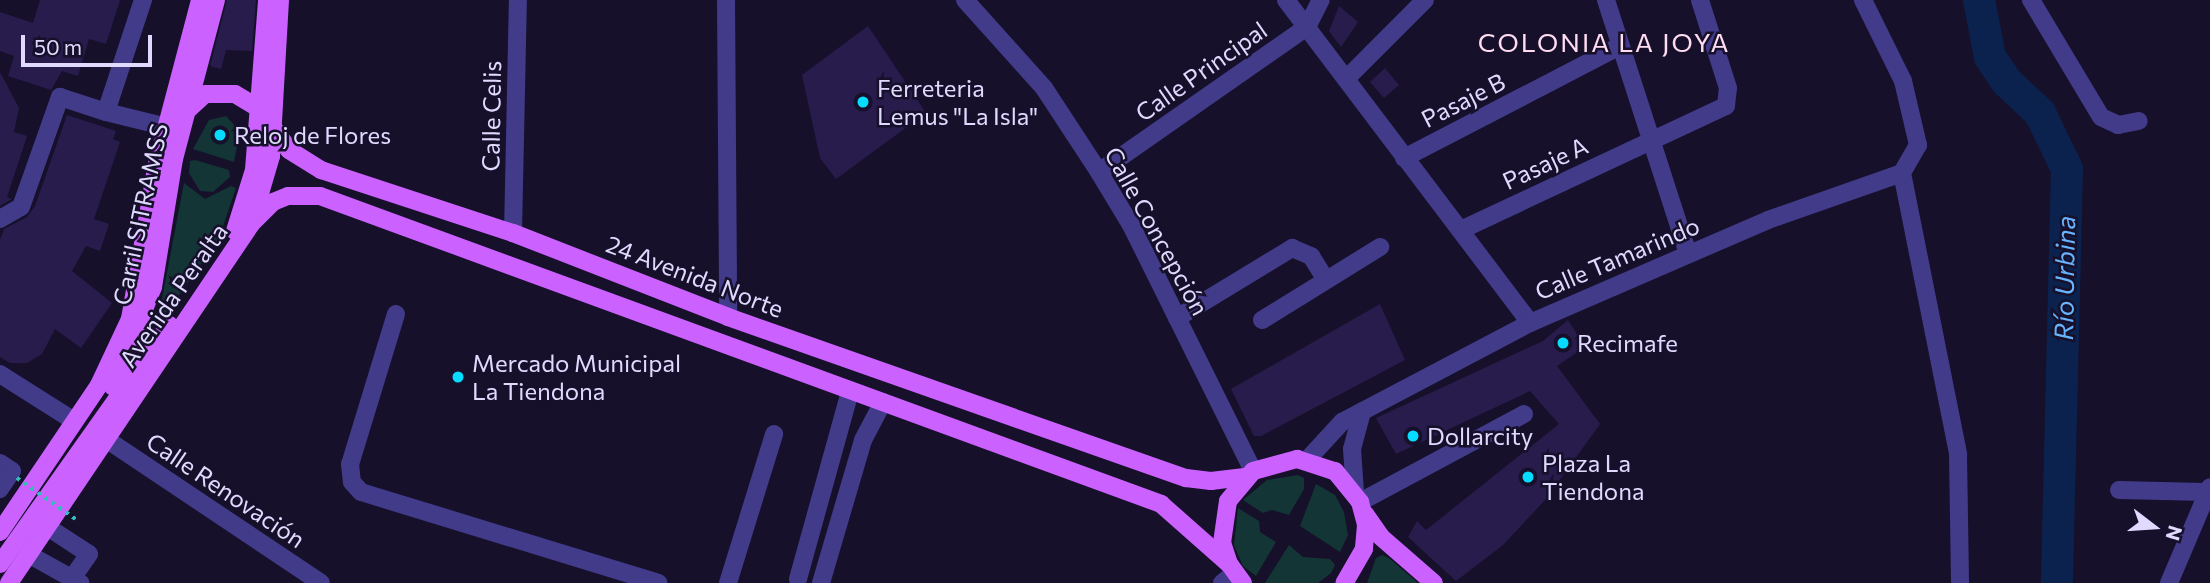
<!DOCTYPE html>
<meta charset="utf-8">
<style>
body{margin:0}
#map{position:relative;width:2210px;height:583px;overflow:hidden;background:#16102b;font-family:Commissioner,sans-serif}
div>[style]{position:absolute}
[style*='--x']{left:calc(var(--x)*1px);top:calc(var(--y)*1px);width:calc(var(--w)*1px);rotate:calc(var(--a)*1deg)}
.green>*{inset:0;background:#133535}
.river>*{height:32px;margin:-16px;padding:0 16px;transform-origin:16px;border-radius:16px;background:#0c224e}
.building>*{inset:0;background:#281c4c}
.minor>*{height:18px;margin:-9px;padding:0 9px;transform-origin:9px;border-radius:9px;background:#413b8a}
.major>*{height:18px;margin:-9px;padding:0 9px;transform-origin:9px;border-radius:9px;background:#cb61ff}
.path-bridge>*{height:3.5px;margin-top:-1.75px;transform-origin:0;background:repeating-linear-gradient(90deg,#2fbfbc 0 3.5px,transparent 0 8.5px)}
.dots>*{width:19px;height:19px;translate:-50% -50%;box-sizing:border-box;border:4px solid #16102b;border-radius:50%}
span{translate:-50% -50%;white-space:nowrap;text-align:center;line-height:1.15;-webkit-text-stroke:5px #16102b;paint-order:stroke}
.street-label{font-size:24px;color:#e0daff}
.poi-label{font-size:24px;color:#e0daff}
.left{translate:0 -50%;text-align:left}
.neighbourhood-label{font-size:26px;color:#ffdcf1;letter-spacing:2px}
.water-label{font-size:26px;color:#68b3ff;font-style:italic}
.north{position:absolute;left:2119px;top:492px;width:70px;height:70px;-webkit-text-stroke:5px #16102b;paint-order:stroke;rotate:107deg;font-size:19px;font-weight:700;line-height:28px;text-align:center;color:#e0daff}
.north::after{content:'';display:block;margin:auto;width:24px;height:32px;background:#e0daff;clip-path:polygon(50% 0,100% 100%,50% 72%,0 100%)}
.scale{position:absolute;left:21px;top:35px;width:131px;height:32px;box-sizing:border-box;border:4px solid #e0daff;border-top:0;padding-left:9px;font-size:21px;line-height:24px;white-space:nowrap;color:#e0daff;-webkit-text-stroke:5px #16102b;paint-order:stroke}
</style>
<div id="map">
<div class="green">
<i style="clip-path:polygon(226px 116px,240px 131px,234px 162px,193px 149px,209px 120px)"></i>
<i style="clip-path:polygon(195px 160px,229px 170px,230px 177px,213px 192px,200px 191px,189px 173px,190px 161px)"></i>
<i style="clip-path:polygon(184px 183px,205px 199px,231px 186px,236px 188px,218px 241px,157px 325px)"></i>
<i style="clip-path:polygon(1298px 475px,1304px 478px,1304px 489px,1289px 515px,1272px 510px,1263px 513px,1243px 500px,1267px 480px)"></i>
<i style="clip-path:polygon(1316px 484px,1335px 495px,1344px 512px,1348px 535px,1340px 552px,1300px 526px)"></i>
<i style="clip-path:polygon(1238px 508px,1259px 521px,1260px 532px,1276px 542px,1256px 576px,1243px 566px,1234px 545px)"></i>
<i style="clip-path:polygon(1289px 545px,1303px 557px,1330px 559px,1335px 565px,1331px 573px,1318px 583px,1265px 583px)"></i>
<i style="clip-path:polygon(1382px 555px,1389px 558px,1418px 583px,1367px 583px,1376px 558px)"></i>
</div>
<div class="river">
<i style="--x:1979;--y:0;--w:58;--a:79.1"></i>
<i style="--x:1990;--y:57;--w:29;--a:56"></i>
<i style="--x:2006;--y:81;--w:47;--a:43.3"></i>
<i style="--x:2040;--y:113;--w:62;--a:64.3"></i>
<i style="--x:2067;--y:169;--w:414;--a:91.4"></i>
</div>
<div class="building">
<i style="clip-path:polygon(40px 0,120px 0,106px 44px,89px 39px,78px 76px,62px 71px,51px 90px,8px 76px,14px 56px,0 51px,0 12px,33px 23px)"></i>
<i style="clip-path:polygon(227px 0,256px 0,252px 51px,226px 50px,221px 69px,210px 66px)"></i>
<i style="clip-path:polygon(1339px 6px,1358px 22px,1341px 47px,1329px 31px)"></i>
<i style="clip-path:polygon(868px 26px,926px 113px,836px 179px,820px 158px,802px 75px)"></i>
<i style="clip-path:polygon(1385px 68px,1399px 85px,1384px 98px,1370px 82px)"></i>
<i style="clip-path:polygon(0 72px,19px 108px,14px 132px,27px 136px,7px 197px,12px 199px,0 206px)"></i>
<i style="clip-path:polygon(67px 115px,116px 131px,113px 139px,120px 142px,94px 219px,109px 224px,100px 251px,86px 246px,72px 271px,112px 303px,81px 348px,55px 329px,42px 354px,27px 363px,10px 363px,0 357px,0 240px,4px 229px,27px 217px,35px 206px)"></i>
<i style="clip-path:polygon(1380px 304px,1405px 360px,1261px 436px,1254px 436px,1231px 389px)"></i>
<i style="clip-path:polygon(1568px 320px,1585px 347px,1557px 366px,1600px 424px,1546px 499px,1503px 545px,1456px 581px,1408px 537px,1417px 521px,1426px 530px,1559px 424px,1530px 391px,1396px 454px,1376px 418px,1543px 341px)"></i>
</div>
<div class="minor">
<i style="--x:143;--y:0;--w:118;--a:108.3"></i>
<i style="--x:106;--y:112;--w:63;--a:13.8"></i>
<i style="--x:726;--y:0;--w:317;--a:89.6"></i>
<i style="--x:965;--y:0;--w:118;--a:48.1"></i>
<i style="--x:1044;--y:88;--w:100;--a:56.8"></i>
<i style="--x:1099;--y:172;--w:62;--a:58.9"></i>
<i style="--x:1131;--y:225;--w:275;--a:63.6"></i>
<i style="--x:1286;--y:0;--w:405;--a:52.9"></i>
<i style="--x:1606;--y:0;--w:267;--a:72.1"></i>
<i style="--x:1863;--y:0;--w:90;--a:63.7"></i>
<i style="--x:1903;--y:81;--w:66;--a:76.8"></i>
<i style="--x:1918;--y:145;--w:32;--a:120"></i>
<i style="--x:1902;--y:173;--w:287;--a:78.7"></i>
<i style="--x:1958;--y:454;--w:129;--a:89.1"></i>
<i style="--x:2031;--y:0;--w:136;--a:59.1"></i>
<i style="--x:2101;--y:117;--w:19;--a:25"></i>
<i style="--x:2118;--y:125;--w:21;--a:-11"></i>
<i style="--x:1347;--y:78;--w:110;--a:-45"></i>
<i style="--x:1404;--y:158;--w:241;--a:-27.4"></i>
<i style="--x:1099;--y:172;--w:254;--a:-34.9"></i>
<i style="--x:1307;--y:27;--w:30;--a:-63"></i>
<i style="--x:0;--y:219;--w:24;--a:-30"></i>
<i style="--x:21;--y:207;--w:117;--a:-70.5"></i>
<i style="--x:60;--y:97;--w:48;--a:18.1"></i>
<i style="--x:1463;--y:229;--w:290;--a:-25.1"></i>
<i style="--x:1726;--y:106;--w:18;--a:-84"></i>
<i style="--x:1728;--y:88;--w:92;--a:-107.7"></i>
<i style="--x:513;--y:233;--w:233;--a:-88.8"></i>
<i style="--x:396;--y:314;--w:157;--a:107"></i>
<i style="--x:350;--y:464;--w:18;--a:84"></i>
<i style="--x:352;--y:482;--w:13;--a:48"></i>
<i style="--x:361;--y:492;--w:311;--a:17"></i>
<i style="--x:1177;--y:318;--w:135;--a:-31.3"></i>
<i style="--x:1292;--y:248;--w:21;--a:23"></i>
<i style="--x:1311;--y:256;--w:28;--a:58"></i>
<i style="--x:1262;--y:320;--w:139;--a:-31.7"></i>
<i style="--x:0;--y:374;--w:88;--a:32.4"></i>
<i style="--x:103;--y:437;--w:262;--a:33.8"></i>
<i style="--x:1307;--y:460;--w:52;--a:-47.4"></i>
<i style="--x:1342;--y:422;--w:212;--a:-27.8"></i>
<i style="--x:1530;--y:323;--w:259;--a:-23.4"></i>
<i style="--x:1768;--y:220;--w:142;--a:-19.3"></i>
<i style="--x:0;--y:463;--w:14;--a:34"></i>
<i style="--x:12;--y:471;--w:22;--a:124"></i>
<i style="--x:2119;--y:490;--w:86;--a:1.3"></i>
<i style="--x:1355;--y:492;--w:43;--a:-94"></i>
<i style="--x:1352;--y:449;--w:39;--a:-75"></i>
<i style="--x:1360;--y:502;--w:186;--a:-28.2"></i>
<i style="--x:46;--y:526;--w:51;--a:33.1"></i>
<i style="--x:89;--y:554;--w:29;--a:125"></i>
<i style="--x:28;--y:554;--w:60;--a:29.1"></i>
<i style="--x:798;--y:579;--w:195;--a:-74.5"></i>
<i style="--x:728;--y:583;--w:156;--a:-72.8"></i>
<i style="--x:821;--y:583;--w:149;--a:-73.6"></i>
<i style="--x:863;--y:440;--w:43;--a:-62.2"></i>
<i style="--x:1222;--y:583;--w:16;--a:-38"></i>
<i style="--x:2169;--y:583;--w:104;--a:-66.9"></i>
</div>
<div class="major">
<i style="--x:165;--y:131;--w:54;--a:-42.8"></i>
<i style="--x:205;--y:94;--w:30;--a:0"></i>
<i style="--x:235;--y:94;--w:29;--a:31"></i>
<i style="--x:260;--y:109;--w:50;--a:54.7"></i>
<i style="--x:289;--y:150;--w:38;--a:32"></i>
<i style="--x:321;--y:170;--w:202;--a:18.2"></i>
<i style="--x:513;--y:233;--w:231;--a:21.3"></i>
<i style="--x:728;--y:317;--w:485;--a:19.4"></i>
<i style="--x:1186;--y:478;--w:25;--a:7"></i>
<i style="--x:1211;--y:481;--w:34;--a:-7"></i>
<i style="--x:251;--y:224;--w:31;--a:-45"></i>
<i style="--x:273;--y:202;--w:16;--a:-22"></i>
<i style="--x:288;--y:196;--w:32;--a:0"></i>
<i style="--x:320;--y:196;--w:896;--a:20.11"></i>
<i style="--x:1161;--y:504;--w:91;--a:41.4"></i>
<i style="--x:235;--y:231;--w:64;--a:-72.7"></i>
<i style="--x:254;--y:170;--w:170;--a:-85.6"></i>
<i style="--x:113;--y:387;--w:108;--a:-68.2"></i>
<i style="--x:153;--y:287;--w:130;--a:-80.7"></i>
<i style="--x:174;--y:159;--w:164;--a:-75.2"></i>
<i style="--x:1365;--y:514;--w:28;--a:55"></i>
<i style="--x:1381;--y:537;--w:70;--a:41"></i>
<i style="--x:0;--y:532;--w:177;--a:-56"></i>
<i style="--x:99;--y:385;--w:73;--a:-64.8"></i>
<i style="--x:130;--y:319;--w:158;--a:-80.2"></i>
<i style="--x:157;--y:163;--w:169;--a:-75.2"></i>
<i style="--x:0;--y:564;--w:293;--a:-54.7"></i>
<i style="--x:9;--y:583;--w:433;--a:-56"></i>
<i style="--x:251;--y:224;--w:71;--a:-73.6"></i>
<i style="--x:271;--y:156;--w:156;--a:-86.7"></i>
<i style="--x:1243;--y:583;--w:24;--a:-126"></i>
<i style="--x:1229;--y:564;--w:22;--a:-108"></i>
<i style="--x:1222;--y:543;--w:42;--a:-81.9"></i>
<i style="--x:1228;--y:501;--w:39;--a:-50"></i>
<i style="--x:1253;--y:471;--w:46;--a:-15.3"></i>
<i style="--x:1297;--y:459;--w:40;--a:18"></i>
<i style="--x:1335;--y:471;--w:40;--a:51"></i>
<i style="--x:1360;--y:502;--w:24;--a:75"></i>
<i style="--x:1366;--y:525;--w:24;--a:95"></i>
<i style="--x:1364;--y:549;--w:39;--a:120"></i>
</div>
<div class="path-bridge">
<i style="--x:17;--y:478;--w:73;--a:35"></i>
</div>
<div class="dots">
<i style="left:863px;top:102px;background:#06dcff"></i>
<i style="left:220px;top:135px;background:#06dcff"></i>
<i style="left:1563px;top:343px;background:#06dcff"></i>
<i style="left:458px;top:377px;background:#06dcff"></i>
<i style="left:1413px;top:436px;background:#06dcff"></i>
<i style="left:1528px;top:477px;background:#06dcff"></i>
</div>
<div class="street-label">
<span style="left:1201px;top:71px;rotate:-35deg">Calle Principal</span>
<span style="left:1463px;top:100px;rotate:-27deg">Pasaje B</span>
<span style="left:491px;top:116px;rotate:-89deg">Calle Celis</span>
<span style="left:1545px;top:163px;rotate:-25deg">Pasaje A</span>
<span style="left:140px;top:214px;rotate:-78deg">Carril SITRAMSS</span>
<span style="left:1157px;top:231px;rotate:61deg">Calle Concepción</span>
<span style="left:1617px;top:258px;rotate:-23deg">Calle Tamarindo</span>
<span style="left:695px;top:276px;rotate:21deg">24 Avenida Norte</span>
<span style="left:173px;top:295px;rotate:-55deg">Avenida Peralta</span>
<span style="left:226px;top:490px;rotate:34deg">Calle Renovación</span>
</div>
<div class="poi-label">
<span class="left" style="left:877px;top:102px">Ferreteria<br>Lemus "La Isla"</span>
<span class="left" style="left:234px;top:135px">Reloj de Flores</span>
<span class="left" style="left:1577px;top:343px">Recimafe</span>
<span class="left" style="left:472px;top:377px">Mercado Municipal<br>La Tiendona</span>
<span class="left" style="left:1427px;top:436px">Dollarcity</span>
<span class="left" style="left:1542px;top:477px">Plaza La<br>Tiendona</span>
</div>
<div class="neighbourhood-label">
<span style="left:1604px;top:42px">COLONIA LA JOYA</span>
</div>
<div class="water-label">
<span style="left:2064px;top:278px;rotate:-89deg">Río Urbina</span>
</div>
<div class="north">N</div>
<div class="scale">50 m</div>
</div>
